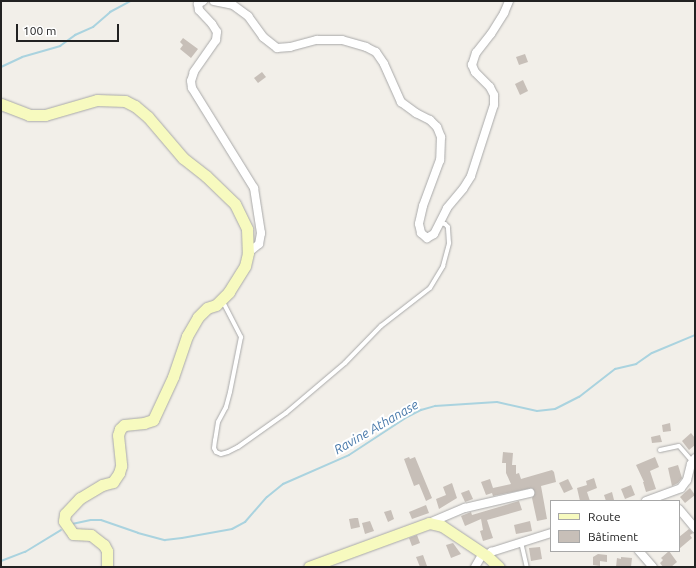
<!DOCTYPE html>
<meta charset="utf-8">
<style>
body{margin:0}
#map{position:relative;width:696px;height:568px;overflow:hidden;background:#f2efe9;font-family:Ubuntu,sans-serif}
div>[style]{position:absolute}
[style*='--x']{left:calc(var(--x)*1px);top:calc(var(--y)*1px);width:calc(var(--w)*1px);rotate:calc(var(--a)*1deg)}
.stream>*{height:2px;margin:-1px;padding:0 1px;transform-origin:1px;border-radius:1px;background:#aad3df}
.building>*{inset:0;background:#c7bfb8}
.roads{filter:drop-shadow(0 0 1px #a9a9a9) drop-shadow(0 0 1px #a9a9a9)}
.lane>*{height:4px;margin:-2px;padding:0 2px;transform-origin:2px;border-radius:2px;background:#fff}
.street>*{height:8px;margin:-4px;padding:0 4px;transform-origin:4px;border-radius:4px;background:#fff}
.secondary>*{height:11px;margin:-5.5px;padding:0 5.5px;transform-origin:5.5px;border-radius:5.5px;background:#f7fabf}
span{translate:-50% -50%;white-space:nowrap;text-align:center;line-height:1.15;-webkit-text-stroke:4px #fff;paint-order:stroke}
.water-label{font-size:13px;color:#4a7aab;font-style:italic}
.frame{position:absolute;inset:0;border:2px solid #222;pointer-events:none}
.legend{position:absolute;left:550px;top:500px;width:130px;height:52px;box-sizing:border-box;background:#fff;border:1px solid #a7a7a7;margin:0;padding:5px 7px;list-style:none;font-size:12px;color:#222}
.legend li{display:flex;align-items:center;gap:8px;height:20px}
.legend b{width:20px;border:1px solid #a7a7a7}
.scale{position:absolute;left:16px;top:24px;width:103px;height:18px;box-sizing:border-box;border:2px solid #222;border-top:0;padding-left:5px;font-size:12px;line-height:14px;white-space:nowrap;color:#222;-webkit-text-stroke:3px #fff;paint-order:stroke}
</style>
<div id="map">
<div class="stream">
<i style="--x:1;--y:67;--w:23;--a:-25"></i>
<i style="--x:22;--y:57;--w:40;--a:-16"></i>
<i style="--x:60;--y:46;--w:19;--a:-36"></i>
<i style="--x:75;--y:35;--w:20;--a:-24"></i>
<i style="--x:93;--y:27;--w:23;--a:-41"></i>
<i style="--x:110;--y:12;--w:24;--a:-28"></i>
<i style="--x:72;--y:524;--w:19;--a:-12"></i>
<i style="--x:91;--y:520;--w:10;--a:0"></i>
<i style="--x:101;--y:520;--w:39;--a:19"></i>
<i style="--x:138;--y:533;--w:28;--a:15"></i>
<i style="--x:165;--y:540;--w:17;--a:-7"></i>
<i style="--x:182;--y:538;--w:51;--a:-10.2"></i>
<i style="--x:232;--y:529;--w:15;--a:-28"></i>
<i style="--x:245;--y:522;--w:33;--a:-49"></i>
<i style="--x:267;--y:497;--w:21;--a:-39"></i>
<i style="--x:283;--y:484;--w:72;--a:-23.7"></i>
<i style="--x:349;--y:455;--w:69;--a:-33.2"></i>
<i style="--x:407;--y:417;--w:16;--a:-27"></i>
<i style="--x:421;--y:410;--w:15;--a:-16"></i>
<i style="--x:435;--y:406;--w:62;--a:-3.7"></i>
<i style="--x:497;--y:402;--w:41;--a:12.7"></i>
<i style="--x:537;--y:411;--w:18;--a:-6"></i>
<i style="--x:555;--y:409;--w:27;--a:-27"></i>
<i style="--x:579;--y:397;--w:46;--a:-37.9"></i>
<i style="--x:615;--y:369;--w:22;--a:-13"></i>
<i style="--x:636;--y:364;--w:19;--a:-35"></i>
<i style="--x:652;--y:353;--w:47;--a:-22.7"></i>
<i style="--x:1;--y:561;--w:26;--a:-21"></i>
<i style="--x:25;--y:552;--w:42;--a:-31.4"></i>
</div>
<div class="building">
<i style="clip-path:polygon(183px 38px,198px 49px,191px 58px,180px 49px,183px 45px,180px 42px)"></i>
<i style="clip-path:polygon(525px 54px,528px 62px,519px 65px,516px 57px)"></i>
<i style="clip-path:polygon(262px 72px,266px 77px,258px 83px,254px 78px)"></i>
<i style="clip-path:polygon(523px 80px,528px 91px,520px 95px,515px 84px)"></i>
<i style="clip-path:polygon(670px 423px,671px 431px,663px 432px,662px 425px)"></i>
<i style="clip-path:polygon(691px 433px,695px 438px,695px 445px,689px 450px,682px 441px)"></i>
<i style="clip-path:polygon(660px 435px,662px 442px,652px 443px,651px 437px)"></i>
<i style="clip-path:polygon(503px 452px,513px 453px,512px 465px,516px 465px,516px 474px,519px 473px,521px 479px,552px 470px,554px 472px,556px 482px,541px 486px,547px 519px,537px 521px,532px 498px,535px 492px,532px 488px,493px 496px,492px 493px,486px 495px,481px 482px,490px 479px,493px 488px,511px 484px,506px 473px,506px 463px,502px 463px)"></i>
<i style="clip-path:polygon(409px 457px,410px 459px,415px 457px,432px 498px,426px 501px,419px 484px,414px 486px,404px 459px)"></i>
<i style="clip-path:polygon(655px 457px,659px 467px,650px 471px,656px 489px,646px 492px,643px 482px,644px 482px,636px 465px)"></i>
<i style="clip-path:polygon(678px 465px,682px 478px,678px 483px,672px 486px,668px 468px)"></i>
<i style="clip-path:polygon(594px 478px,597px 488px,587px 492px,590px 501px,580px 501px,577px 488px,587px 485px,586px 481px)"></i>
<i style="clip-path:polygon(568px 479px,573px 489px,564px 493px,559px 483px)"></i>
<i style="clip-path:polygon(452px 483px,457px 498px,439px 509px,436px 499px,446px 495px,443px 487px)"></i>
<i style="clip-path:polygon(631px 485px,635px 495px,625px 499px,621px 489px)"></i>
<i style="clip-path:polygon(690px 488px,695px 495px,685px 503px,680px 497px)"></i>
<i style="clip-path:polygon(469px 490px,473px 499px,465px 502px,461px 493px)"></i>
<i style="clip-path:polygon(612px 492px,614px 500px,606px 501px,604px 495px)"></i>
<i style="clip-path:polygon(519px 501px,522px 510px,487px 520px,493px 538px,483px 541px,480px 531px,483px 530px,481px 519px,465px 526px,461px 516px,471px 512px,472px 515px)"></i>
<i style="clip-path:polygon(426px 505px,429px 513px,412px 519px,409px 512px)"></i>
<i style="clip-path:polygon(391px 510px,394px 519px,388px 522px,384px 512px)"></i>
<i style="clip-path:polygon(355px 518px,358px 518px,360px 527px,351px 529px,349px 519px)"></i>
<i style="clip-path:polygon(370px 521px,374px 531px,365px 534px,362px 523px)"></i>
<i style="clip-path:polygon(530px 521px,532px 531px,516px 534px,514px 525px)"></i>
<i style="clip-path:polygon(689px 529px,693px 533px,690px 535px,692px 538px,679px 549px,679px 537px)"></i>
<i style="clip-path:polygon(417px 535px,420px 543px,412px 546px,409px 538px)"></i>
<i style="clip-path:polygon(453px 543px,461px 554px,451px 558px,446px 545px)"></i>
<i style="clip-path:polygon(540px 547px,542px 559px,531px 561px,529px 548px)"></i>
<i style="clip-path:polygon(669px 551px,677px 562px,671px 567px,663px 567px,660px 563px,663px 560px,661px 558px)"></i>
<i style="clip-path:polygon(598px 554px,607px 555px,607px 562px,600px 561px,600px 566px,593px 565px,593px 557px)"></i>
<i style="clip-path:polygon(423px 555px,427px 566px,420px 567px,416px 557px)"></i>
<i style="clip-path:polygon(621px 557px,632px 558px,631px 567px,616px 567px,617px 558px,621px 559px)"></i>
</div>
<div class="roads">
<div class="lane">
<i style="--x:222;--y:300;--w:42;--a:62.8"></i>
<i style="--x:241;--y:337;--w:56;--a:101.3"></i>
<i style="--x:230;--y:392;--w:16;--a:105"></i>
<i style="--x:226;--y:407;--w:17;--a:118"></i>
<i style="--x:218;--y:422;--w:18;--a:99"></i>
<i style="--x:215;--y:440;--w:8;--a:97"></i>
<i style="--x:214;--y:448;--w:4;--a:63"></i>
<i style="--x:216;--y:452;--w:5;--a:22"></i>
<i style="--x:221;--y:454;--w:7;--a:-16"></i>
<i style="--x:228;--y:452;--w:11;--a:-27"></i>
<i style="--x:238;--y:447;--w:59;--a:-35.3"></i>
<i style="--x:286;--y:413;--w:77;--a:-40.3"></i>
<i style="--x:345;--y:363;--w:52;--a:-45.8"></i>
<i style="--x:381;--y:326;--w:62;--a:-37.8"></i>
<i style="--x:430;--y:288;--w:26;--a:-59"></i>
<i style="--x:443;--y:266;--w:24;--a:-75"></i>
<i style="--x:449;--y:243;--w:16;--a:-94"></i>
<i style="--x:448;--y:227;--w:4;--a:-135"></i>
<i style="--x:445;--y:224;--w:5;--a:-169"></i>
<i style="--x:660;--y:450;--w:19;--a:-12"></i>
<i style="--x:679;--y:446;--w:20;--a:49"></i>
<i style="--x:521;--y:542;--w:26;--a:77"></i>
</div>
<div class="street">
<i style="--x:203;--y:1;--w:6;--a:149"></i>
<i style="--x:198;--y:4;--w:6;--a:81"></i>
<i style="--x:199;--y:10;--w:19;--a:47"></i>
<i style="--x:212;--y:24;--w:9;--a:58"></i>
<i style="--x:217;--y:32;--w:8;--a:97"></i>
<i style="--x:216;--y:40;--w:39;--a:125"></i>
<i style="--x:194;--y:72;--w:9;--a:108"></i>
<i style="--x:191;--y:81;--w:7;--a:82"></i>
<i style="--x:192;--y:88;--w:118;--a:58.2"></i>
<i style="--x:254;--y:188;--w:46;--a:81.2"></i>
<i style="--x:261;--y:233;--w:11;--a:100"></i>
<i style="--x:259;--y:244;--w:14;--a:141"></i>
<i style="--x:214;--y:1;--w:19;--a:12"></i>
<i style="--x:233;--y:5;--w:19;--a:36"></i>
<i style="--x:248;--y:16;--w:26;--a:54"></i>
<i style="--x:263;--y:37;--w:18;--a:38"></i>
<i style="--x:277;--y:48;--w:13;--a:-4"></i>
<i style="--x:290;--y:47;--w:28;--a:-15"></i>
<i style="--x:317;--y:40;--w:25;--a:0"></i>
<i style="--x:342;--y:40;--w:25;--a:16"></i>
<i style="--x:366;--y:47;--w:11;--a:27"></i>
<i style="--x:376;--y:52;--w:14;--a:56"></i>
<i style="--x:384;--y:64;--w:42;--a:65.9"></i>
<i style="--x:401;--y:102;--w:19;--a:36"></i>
<i style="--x:416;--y:113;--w:16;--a:27"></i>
<i style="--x:430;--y:120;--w:10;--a:45"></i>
<i style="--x:437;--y:127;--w:11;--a:68"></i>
<i style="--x:441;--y:137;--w:23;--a:92"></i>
<i style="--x:440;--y:160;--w:49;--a:110.3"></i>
<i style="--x:423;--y:206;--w:18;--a:103"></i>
<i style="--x:419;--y:224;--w:9;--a:77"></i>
<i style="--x:421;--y:233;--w:8;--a:40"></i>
<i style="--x:427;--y:238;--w:8;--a:-30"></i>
<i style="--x:434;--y:234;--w:29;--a:-63"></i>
<i style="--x:447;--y:208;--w:25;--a:-50"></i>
<i style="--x:463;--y:189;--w:15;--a:-58"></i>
<i style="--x:471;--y:176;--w:75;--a:-72.1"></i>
<i style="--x:494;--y:105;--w:10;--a:-90"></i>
<i style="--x:494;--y:95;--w:9;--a:-117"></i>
<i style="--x:490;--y:87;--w:21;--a:-135"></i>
<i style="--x:475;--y:72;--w:8;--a:-113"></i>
<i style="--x:472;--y:65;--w:13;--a:-72"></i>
<i style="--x:476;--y:53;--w:24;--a:-52"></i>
<i style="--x:491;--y:34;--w:25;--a:-58"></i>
<i style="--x:504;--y:13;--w:13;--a:-67"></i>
<i style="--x:646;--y:501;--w:37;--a:-20"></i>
<i style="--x:681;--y:488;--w:10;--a:-53"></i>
<i style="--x:687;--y:480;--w:16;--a:-76"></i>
<i style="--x:691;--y:464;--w:7;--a:-56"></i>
<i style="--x:679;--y:509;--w:25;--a:50"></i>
<i style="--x:429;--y:523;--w:39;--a:-23"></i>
<i style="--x:465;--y:508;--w:67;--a:-13"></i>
<i style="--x:639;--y:551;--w:21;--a:49"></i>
<i style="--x:487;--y:556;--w:6;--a:-45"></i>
<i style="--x:491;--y:552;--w:63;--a:-17.6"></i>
<i style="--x:475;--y:567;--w:16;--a:-60"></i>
</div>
<div class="secondary">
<i style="--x:1;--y:104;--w:30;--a:21"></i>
<i style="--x:29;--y:115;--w:16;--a:0"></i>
<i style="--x:45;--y:115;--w:54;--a:-16.1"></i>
<i style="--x:97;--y:100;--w:28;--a:2"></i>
<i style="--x:125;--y:101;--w:11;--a:27"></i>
<i style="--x:135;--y:106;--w:17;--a:40"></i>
<i style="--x:148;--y:117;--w:54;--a:49.5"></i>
<i style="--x:183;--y:158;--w:29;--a:38"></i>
<i style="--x:206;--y:176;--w:40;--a:44"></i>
<i style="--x:235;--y:204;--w:28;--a:64"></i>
<i style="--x:247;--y:229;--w:24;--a:88"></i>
<i style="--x:248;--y:253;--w:13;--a:103"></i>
<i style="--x:245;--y:266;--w:31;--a:122"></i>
<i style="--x:229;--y:292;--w:18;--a:135"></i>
<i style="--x:216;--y:305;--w:9;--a:162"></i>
<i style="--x:207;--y:308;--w:13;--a:135"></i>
<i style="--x:198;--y:317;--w:22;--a:120"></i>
<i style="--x:187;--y:336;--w:43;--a:108.9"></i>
<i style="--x:173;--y:377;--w:47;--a:114.9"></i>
<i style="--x:153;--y:420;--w:9;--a:162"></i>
<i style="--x:144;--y:423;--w:20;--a:174"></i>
<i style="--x:124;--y:425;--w:6;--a:135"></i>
<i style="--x:120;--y:429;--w:6;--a:108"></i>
<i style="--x:118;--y:435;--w:31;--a:84"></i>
<i style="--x:121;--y:466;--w:7;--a:106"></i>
<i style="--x:119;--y:473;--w:11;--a:124"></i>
<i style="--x:113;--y:482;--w:11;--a:165"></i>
<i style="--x:102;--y:485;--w:26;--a:149"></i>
<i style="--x:80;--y:498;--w:22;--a:133"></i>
<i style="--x:65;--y:514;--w:7;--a:98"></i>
<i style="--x:64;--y:521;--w:16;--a:55"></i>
<i style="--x:73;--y:534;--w:18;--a:3"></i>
<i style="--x:91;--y:535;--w:16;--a:38"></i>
<i style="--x:104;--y:545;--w:7;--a:63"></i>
<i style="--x:107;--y:551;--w:16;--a:90"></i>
<i style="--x:309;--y:567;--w:128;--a:-20.1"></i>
<i style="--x:429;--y:523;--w:13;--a:13"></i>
<i style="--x:442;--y:526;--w:54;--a:33.7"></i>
<i style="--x:487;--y:556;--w:16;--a:43"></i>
</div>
</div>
<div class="water-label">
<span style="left:376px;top:427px;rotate:-30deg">Ravine Athanase</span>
</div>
<div class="frame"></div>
<ul class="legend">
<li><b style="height:5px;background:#f7fabf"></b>Route</li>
<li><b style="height:11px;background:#c7bfb8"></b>Bâtiment</li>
</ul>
<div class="scale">100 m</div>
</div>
